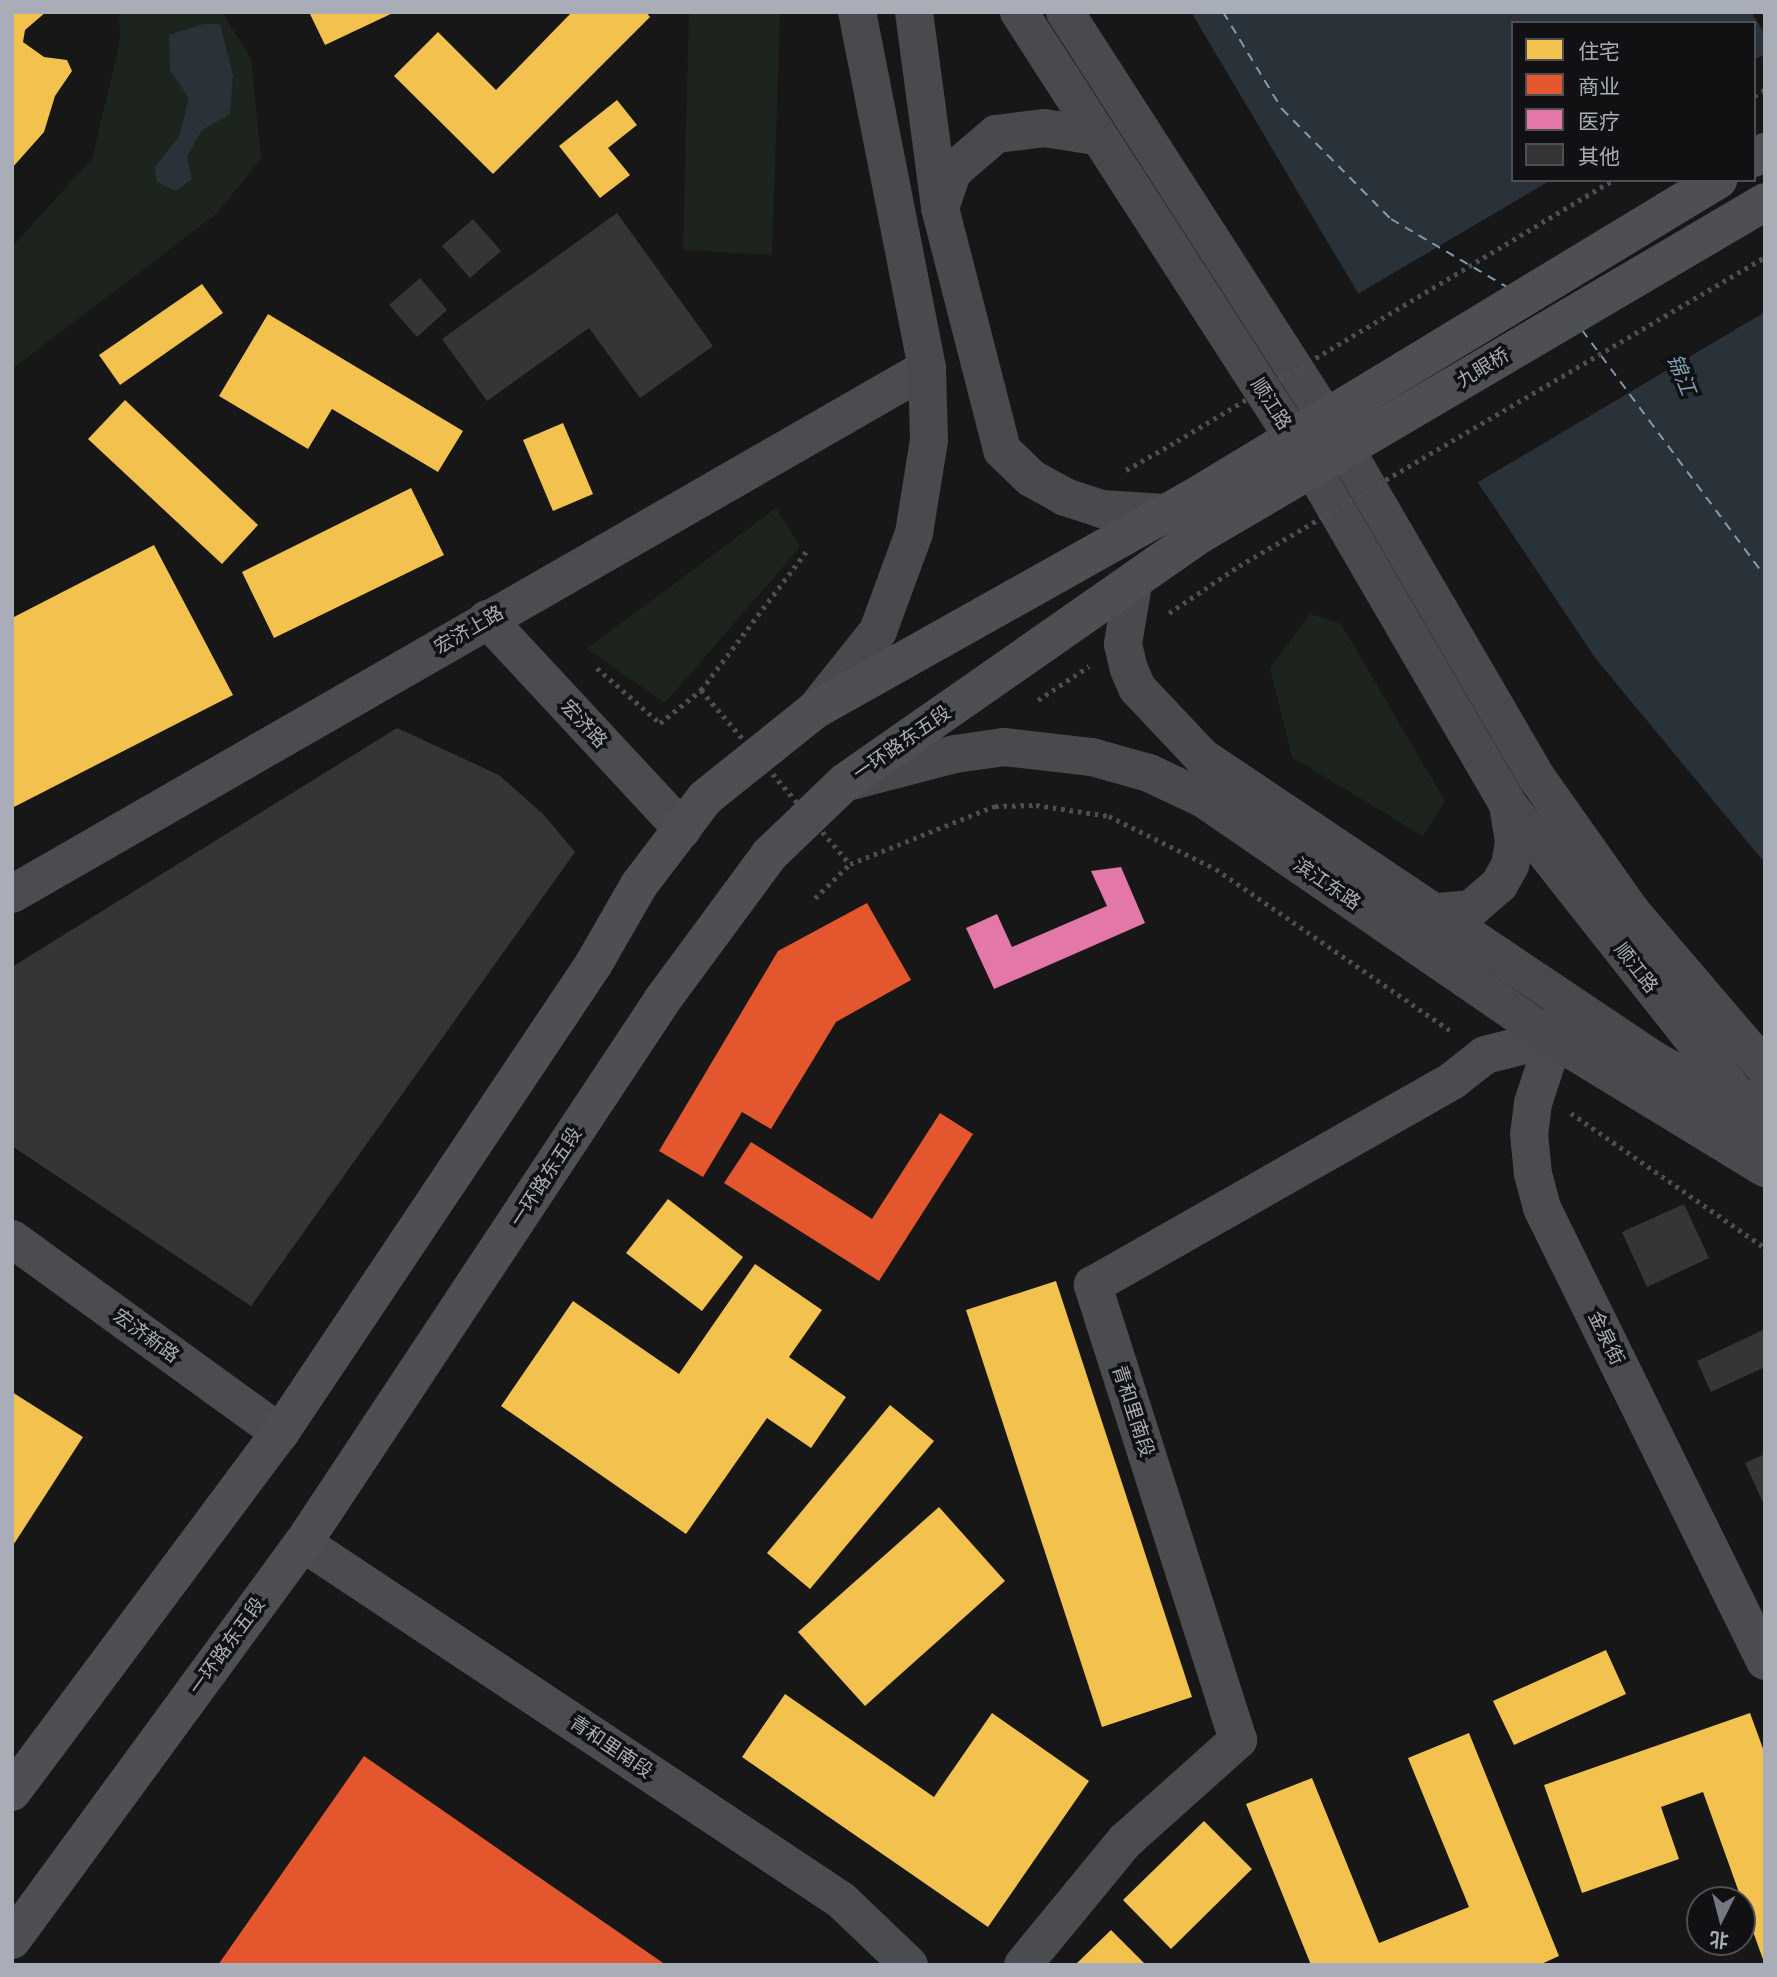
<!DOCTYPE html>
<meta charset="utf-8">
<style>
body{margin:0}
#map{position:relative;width:1777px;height:1977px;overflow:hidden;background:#171717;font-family:Manrope,"Noto Sans SC",sans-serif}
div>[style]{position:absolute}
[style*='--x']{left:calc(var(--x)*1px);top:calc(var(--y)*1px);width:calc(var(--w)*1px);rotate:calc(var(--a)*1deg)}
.green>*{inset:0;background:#1d241e}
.water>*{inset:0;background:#2a3239}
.pier>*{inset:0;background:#171717}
.homes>*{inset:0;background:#f2c14e}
.shops>*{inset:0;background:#e4572e}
.health>*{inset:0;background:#e377a8}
.ferry>*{height:2px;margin-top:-1px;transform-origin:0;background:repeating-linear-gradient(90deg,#7f9bb3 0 9px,transparent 0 16px)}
.building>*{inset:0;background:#353536}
.path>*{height:4.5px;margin-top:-2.25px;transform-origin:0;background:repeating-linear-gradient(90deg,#4d4e52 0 3.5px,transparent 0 8.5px)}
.minor>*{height:38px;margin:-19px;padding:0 19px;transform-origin:19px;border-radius:19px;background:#4b4c50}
.tertiary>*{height:38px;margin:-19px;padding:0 19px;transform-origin:19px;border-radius:19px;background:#4b4c50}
.secondary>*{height:38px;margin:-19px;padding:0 19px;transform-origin:19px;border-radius:19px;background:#4a4a4e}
.primary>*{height:38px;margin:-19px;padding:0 19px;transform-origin:19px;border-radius:19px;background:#4d4f52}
.path-bridge>*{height:4.5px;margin-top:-2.25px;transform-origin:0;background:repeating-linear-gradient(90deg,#4d4e52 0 3.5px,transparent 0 8.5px)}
.primary-bridge>*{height:38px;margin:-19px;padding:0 19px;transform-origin:19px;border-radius:19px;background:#4d4f52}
span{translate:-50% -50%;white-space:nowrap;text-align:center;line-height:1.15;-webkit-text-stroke:7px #111113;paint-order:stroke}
.street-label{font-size:19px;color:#a8adb8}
.water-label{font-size:21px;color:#7f9bb3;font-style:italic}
.frame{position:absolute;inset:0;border:14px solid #a8adb8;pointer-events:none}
.legend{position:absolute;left:1511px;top:21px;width:245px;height:161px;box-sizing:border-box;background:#111113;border:2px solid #4d4f55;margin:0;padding:9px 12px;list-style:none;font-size:21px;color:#a8adb8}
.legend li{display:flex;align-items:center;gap:14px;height:35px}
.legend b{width:35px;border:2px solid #4d4f55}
.north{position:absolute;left:1686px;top:1886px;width:70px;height:70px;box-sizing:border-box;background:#111113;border:2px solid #4d4f55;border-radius:50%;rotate:186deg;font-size:19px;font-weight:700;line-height:28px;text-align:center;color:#a8adb8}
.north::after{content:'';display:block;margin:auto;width:24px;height:32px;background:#757880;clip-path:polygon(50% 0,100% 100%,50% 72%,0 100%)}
</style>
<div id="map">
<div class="green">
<i style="clip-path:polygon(119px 12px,222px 12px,251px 59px,261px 159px,216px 214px,12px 369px,12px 247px,92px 159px,120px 42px)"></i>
<i style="clip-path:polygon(689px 12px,780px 12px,772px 255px,683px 250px)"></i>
<i style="clip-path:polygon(776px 508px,800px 547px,665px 703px,587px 649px)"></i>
<i style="clip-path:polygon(1310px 614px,1341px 624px,1445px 801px,1423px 836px,1292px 757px,1270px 668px)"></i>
</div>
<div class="water">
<i style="clip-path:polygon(evenodd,1191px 12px,1751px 12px,1765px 34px,1765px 863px,1596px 659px,1412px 384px,1191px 12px,1513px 23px,1754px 23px,1754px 180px,1513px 180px,1513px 23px)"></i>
<i style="clip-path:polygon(204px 24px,220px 24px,233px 75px,230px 114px,202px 130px,187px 156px,192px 179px,176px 191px,157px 182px,155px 167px,179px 137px,189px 98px,170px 71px,169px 35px)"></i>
</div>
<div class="pier">
<i style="clip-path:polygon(1765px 54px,1765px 312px,1475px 484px,1356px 295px,1551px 180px,1754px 180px,1754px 60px)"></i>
</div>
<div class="homes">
<i style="clip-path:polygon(12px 12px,46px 12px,25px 30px,23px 42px,44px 57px,67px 60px,72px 71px,55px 96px,44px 132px,12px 168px)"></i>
<i style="clip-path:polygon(309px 12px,395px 12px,325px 45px)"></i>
<i style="clip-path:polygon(572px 12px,646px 12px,650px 17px,493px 174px,394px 76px,438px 32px,496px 90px)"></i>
<i style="clip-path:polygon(617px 100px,637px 125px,608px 148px,630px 175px,600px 198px,559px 146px)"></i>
<i style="clip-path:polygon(202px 284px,223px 313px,120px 385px,99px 355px)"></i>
<i style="clip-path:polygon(268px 314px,463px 431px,438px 472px,332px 409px,308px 449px,219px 396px)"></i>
<i style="clip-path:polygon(125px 400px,258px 525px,222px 564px,88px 439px)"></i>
<i style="clip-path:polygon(563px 423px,593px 494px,553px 511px,523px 440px)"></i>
<i style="clip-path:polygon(411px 488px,444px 555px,274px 638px,242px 572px)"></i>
<i style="clip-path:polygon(154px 545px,233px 695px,12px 808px,12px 618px)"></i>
<i style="clip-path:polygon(668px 1199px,743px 1257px,702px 1311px,626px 1253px)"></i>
<i style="clip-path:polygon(755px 1264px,822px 1310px,789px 1357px,846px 1397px,811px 1448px,767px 1418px,686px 1534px,501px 1406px,573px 1301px,679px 1374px)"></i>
<i style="clip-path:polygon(1056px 1281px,1192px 1697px,1102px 1727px,966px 1310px)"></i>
<i style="clip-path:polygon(12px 1392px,83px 1437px,12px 1547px)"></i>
<i style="clip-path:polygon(890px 1405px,934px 1441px,810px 1589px,767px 1553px)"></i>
<i style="clip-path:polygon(939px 1507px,1005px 1581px,865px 1706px,798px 1632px)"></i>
<i style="clip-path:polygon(1606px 1650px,1626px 1694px,1514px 1745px,1493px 1701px)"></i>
<i style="clip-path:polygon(785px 1694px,934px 1797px,992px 1713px,1089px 1781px,988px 1927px,742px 1757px)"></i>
<i style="clip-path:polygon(1750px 1713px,1765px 1754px,1765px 1965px,1703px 1792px,1661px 1807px,1679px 1859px,1582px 1893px,1544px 1785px)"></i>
<i style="clip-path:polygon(1469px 1733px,1559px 1956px,1539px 1965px,1311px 1965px,1246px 1804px,1312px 1778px,1379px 1943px,1469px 1907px,1408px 1758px)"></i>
<i style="clip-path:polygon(1204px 1821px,1252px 1869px,1171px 1949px,1123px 1900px)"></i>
<i style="clip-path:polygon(1111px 1930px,1146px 1965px,1075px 1965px)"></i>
</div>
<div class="shops">
<i style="clip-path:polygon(867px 903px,911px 980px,836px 1022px,771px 1129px,742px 1112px,703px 1177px,659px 1151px,778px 951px)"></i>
<i style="clip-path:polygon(940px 1113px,973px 1134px,879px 1281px,724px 1183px,751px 1142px,872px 1219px)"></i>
<i style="clip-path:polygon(364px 1756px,666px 1965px,218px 1965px)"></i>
</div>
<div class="health">
<i style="clip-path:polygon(1121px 867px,1145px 923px,994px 989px,966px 928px,997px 914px,1012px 947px,1107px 906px,1091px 871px)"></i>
</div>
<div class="ferry">
<i style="--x:1223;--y:12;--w:114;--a:58.7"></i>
<i style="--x:1282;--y:109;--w:155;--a:45.3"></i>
<i style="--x:1391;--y:219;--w:134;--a:30.4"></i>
<i style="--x:1582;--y:330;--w:307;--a:53.4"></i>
</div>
<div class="building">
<i style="clip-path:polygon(617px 213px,713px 346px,640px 398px,589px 328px,487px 401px,442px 339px)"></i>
<i style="clip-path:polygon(473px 219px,501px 251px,470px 278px,442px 246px)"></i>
<i style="clip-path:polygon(420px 278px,447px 310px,417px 337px,389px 305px)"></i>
<i style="clip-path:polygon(397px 728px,499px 775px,543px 814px,575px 852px,251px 1306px,12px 1146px,12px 967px)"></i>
<i style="clip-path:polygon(1684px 1204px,1709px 1258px,1647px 1287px,1622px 1232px)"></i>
<i style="clip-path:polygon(1765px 1329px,1765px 1367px,1711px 1392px,1697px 1361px)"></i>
<i style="clip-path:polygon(1765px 1454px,1765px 1507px,1745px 1463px)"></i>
</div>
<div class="path">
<i style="--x:1754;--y:96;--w:13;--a:-29"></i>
<i style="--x:1126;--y:470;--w:59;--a:-29.6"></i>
<i style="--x:1169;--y:613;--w:84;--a:-33.9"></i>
<i style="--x:1038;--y:700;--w:61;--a:-33.7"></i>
<i style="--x:1036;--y:805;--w:74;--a:8.6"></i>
<i style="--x:1109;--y:816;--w:119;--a:26.4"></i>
<i style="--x:1216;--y:869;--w:285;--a:34.6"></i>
<i style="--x:815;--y:898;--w:49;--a:-44.2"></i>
<i style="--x:1571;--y:1113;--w:236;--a:34.8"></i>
</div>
<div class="minor">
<i style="--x:487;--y:619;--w:287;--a:47.1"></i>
<i style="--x:12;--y:894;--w:1055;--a:-29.89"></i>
<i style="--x:1561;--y:1018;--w:89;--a:108.2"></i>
<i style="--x:1533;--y:1103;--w:31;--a:97"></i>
<i style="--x:1529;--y:1134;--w:40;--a:84.3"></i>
<i style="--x:1533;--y:1174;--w:35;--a:75"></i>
<i style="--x:1542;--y:1208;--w:505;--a:63.79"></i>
<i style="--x:12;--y:1239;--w:331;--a:35.9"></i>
<i style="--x:303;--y:1543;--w:646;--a:33.57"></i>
<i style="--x:841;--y:1900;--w:94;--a:43.7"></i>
<i style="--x:1023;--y:1965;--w:161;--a:-50.6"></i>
<i style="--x:1125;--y:1841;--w:152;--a:-41.8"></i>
<i style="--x:1238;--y:1740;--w:478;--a:-107.7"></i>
<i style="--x:1093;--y:1285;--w:413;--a:-29.6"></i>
<i style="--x:1452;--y:1081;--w:42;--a:-38.2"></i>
<i style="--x:1485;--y:1055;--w:69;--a:-14.2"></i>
</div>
<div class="tertiary">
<i style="--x:1720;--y:1119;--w:31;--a:-9"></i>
<i style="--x:1751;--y:1114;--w:27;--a:-59"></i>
</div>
<div class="secondary">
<i style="--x:914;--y:12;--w:198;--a:82.4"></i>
<i style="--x:940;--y:208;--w:250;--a:75.6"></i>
<i style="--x:1002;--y:450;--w:40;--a:44"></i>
<i style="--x:1031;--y:478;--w:39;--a:29"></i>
<i style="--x:1065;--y:497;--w:38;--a:18"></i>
<i style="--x:1101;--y:509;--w:64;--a:3.6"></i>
<i style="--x:1019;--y:12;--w:532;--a:57.21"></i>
<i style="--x:1307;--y:459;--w:400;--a:59.8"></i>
<i style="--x:1508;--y:805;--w:415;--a:51.7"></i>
<i style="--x:1065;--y:12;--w:507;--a:57.25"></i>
<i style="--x:1339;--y:438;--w:393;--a:59.8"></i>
<i style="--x:1537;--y:778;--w:161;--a:54.8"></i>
<i style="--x:1630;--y:910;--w:208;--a:49.5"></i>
<i style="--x:940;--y:208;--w:39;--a:-71"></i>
<i style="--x:953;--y:171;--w:57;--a:-40.7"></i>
<i style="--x:996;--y:134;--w:48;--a:-7.1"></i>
<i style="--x:1044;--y:128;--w:52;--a:8.9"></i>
<i style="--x:1133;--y:584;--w:61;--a:99.5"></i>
<i style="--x:1123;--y:644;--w:26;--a:77"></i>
<i style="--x:1129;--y:669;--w:21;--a:67"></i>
<i style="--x:1137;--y:688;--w:95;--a:46.7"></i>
<i style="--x:1202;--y:757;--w:544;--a:33.84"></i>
<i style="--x:1654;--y:1060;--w:98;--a:29.2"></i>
<i style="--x:815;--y:710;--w:101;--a:-51.4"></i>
<i style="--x:878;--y:631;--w:104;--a:-69.8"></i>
<i style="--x:914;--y:533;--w:94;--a:-80.8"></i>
<i style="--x:929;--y:440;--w:72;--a:-91.6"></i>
<i style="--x:927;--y:368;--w:363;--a:-101.1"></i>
<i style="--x:847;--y:782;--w:112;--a:-14.5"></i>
<i style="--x:955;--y:754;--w:49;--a:-8.1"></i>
<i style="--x:1004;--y:747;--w:89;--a:6.5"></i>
<i style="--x:1092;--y:757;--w:59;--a:15.7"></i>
<i style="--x:1149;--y:773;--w:61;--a:25.3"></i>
<i style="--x:1204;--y:799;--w:422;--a:34.5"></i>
<i style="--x:1552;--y:1038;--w:250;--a:31.4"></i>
<i style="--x:1438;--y:912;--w:33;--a:-5"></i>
<i style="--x:1471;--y:909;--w:37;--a:-41"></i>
<i style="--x:1499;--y:885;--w:23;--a:-61"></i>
<i style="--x:1510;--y:865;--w:23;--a:-80"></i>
<i style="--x:1514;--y:842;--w:37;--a:-99"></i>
</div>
<div class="primary">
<i style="--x:1754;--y:158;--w:13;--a:-29"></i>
<i style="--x:12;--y:1792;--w:448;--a:-53.3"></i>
<i style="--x:280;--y:1433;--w:563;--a:-56.23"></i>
<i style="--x:593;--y:965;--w:92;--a:-60.1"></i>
<i style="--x:639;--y:885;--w:109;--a:-52.8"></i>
<i style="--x:705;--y:798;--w:141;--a:-38.7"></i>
<i style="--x:815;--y:710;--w:428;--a:-29.3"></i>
<i style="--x:12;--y:1940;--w:492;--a:-53.8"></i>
<i style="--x:303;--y:1543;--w:652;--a:-56.5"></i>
<i style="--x:663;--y:999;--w:179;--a:-53.6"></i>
<i style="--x:769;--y:855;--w:105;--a:-43.8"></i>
<i style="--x:845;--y:782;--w:434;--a:-34.9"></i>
</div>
<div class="path-bridge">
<i style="--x:1177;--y:441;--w:508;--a:-30.91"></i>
<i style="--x:1239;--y:566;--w:610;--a:-30.43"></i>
<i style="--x:597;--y:668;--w:84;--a:41.1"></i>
<i style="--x:660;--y:723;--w:53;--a:-38.8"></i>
<i style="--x:701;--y:690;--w:229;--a:49.4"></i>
<i style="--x:850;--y:864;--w:156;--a:-21.8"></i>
<i style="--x:995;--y:806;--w:41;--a:-1.4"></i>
<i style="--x:701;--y:690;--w:177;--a:-52.8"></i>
</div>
<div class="primary-bridge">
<i style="--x:1188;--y:501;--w:620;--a:-31.2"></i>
<i style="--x:1201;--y:534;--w:654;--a:-30.48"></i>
</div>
<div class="street-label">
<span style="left:1483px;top:368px;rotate:-31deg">九眼桥</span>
<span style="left:1271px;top:404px;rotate:57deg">顺江路</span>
<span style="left:469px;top:630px;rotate:-30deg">宏济上路</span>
<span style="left:584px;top:724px;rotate:47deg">宏济路</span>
<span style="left:902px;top:743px;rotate:-35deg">一环路东五段</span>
<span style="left:1327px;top:884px;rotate:34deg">滨江东路</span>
<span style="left:1636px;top:968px;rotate:52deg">顺江路</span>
<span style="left:546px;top:1177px;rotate:-57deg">一环路东五段</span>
<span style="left:146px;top:1336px;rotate:36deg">宏济新路</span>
<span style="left:1606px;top:1338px;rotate:64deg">金泉街</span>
<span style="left:1133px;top:1411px;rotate:72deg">青和里南段</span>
<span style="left:227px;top:1646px;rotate:-54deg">一环路东五段</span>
<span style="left:611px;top:1747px;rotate:34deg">青和里南段</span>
</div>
<div class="water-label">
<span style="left:1682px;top:374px;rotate:68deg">锦江</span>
</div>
<div class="frame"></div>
<ul class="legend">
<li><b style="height:19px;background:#f2c14e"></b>住宅</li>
<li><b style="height:19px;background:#e4572e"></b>商业</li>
<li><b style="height:19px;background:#e377a8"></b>医疗</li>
<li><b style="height:19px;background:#353536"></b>其他</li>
</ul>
<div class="north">北</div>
</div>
